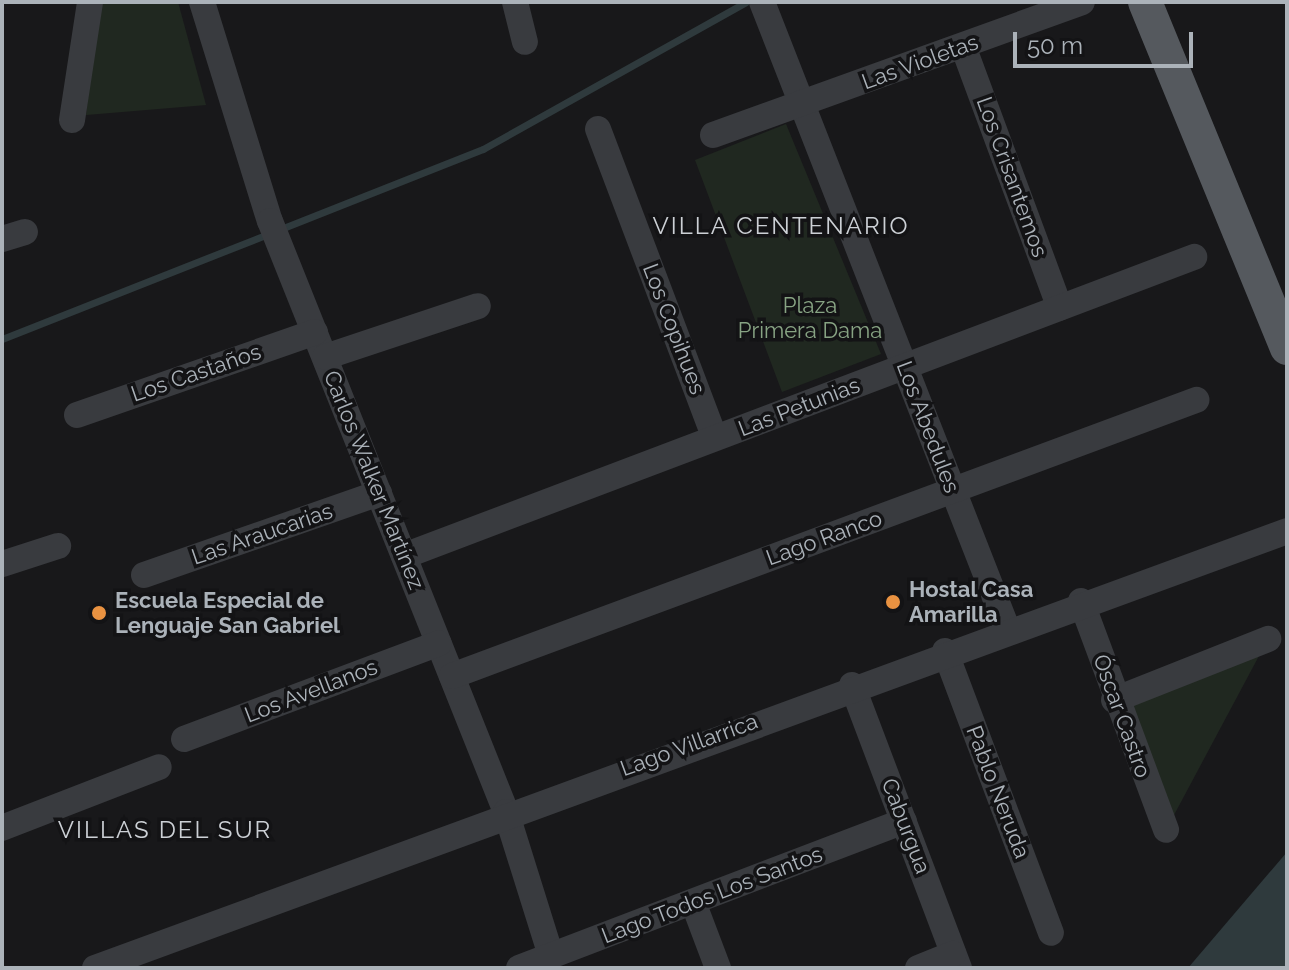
<!DOCTYPE html>
<meta charset="utf-8">
<style>
body{margin:0}
#map{position:relative;width:1289px;height:970px;overflow:hidden;background:#18181a;font-family:Raleway,sans-serif}
div>[style]{position:absolute}
[style*='--x']{left:calc(var(--x)*1px);top:calc(var(--y)*1px);width:calc(var(--w)*1px);rotate:calc(var(--a)*1deg)}
.green>*{inset:0;background:#202820}
.water>*{inset:0;background:#2f3a3d}
.stream>*{height:7px;margin:-3.5px;padding:0 3.5px;transform-origin:3.5px;border-radius:3.5px;background:#2f3a3d}
.minor>*{height:26px;margin:-13px;padding:0 13px;transform-origin:13px;border-radius:13px;background:#393b3f}
.major>*{height:34px;margin:-17px;padding:0 17px;transform-origin:17px;border-radius:17px;background:#55595e}
.dots>*{width:22px;height:22px;translate:-50% -50%;box-sizing:border-box;border:4px solid #131315;border-radius:50%}
span{translate:-50% -50%;white-space:nowrap;text-align:center;line-height:1.15;-webkit-text-stroke:7px #131315;paint-order:stroke}
.street-label{font-size:22px;color:#abb2b9}
.park-label{font-size:22px;color:#87a383}
.poi-label{font-size:22px;color:#abb2b9;font-weight:700}
.left{translate:0 -50%;text-align:left}
.neighbourhood-label{font-size:24px;color:#ccd0d5;letter-spacing:2px}
.frame{position:absolute;inset:0;border:4px solid #abb2b9;pointer-events:none}
.scale{position:absolute;left:1013px;top:32px;width:180px;height:36px;box-sizing:border-box;border:4px solid #abb2b9;border-top:0;padding-left:10px;font-size:24px;line-height:28px;white-space:nowrap;color:#abb2b9;-webkit-text-stroke:6px #131315;paint-order:stroke}
</style>
<div id="map">
<div class="green">
<i style="clip-path:polygon(99px 2px,178px 2px,206px 105px,86px 115px)"></i>
<i style="clip-path:polygon(786px 124px,881px 354px,782px 392px,695px 160px)"></i>
<i style="clip-path:polygon(1268px 639px,1166px 830px,1114px 700px)"></i>
</div>
<div class="water">
<i style="clip-path:polygon(1287px 852px,1287px 968px,1188px 968px)"></i>
</div>
<div class="stream">
<i style="--x:2;--y:339;--w:517;--a:-21.55"></i>
<i style="--x:483;--y:149;--w:301;--a:-29.2"></i>
</div>
<div class="minor">
<i style="--x:202;--y:2;--w:229;--a:72.8"></i>
<i style="--x:270;--y:221;--w:636;--a:68.23"></i>
<i style="--x:506;--y:812;--w:151;--a:72.6"></i>
<i style="--x:515;--y:2;--w:41;--a:76"></i>
<i style="--x:762;--y:2;--w:672;--a:68.63"></i>
<i style="--x:963;--y:46;--w:279;--a:69.7"></i>
<i style="--x:72;--y:120;--w:119;--a:-81.3"></i>
<i style="--x:598;--y:129;--w:330;--a:69.3"></i>
<i style="--x:713;--y:135;--w:392;--a:-19.8"></i>
<i style="--x:2;--y:239;--w:24;--a:-17"></i>
<i style="--x:325;--y:357;--w:161;--a:-18.4"></i>
<i style="--x:77;--y:415;--w:252;--a:-19.2"></i>
<i style="--x:404;--y:556;--w:845;--a:-20.73"></i>
<i style="--x:2;--y:564;--w:59;--a:-17.8"></i>
<i style="--x:144;--y:575;--w:249;--a:-19.2"></i>
<i style="--x:1081;--y:601;--w:244;--a:69.6"></i>
<i style="--x:945;--y:651;--w:301;--a:69.4"></i>
<i style="--x:452;--y:676;--w:794;--a:-20.35"></i>
<i style="--x:852;--y:685;--w:303;--a:69.3"></i>
<i style="--x:1114;--y:700;--w:166;--a:-21.6"></i>
<i style="--x:184;--y:739;--w:272;--a:-20.6"></i>
<i style="--x:2;--y:828;--w:168;--a:-21.2"></i>
<i style="--x:693;--y:902;--w:71;--a:69.3"></i>
<i style="--x:95;--y:968;--w:1270;--a:-20.13"></i>
<i style="--x:519;--y:968;--w:412;--a:-20.9"></i>
<i style="--x:918;--y:968;--w:38;--a:-22"></i>
</div>
<div class="major">
<i style="--x:1145;--y:2;--w:374;--a:67.7"></i>
</div>
<div class="dots">
<i style="left:893px;top:602px;background:#e99241"></i>
<i style="left:99px;top:613px;background:#e99241"></i>
</div>
<div class="street-label">
<span style="left:920px;top:62px;rotate:-20deg">Las Violetas</span>
<span style="left:1012px;top:177px;rotate:70deg">Los Crisantemos</span>
<span style="left:674px;top:329px;rotate:69deg">Los Copihues</span>
<span style="left:196px;top:373px;rotate:-19deg">Los Castaños</span>
<span style="left:799px;top:407px;rotate:-21deg">Las Petunias</span>
<span style="left:928px;top:427px;rotate:69deg">Los Abedules</span>
<span style="left:374px;top:480px;rotate:68deg">Carlos Walker Martínez</span>
<span style="left:262px;top:534px;rotate:-19deg">Las Araucarias</span>
<span style="left:824px;top:538px;rotate:-20deg">Lago Ranco</span>
<span style="left:311px;top:691px;rotate:-21deg">Los Avellanos</span>
<span style="left:1122px;top:716px;rotate:70deg">Óscar Castro</span>
<span style="left:689px;top:745px;rotate:-20deg">Lago Villarrica</span>
<span style="left:998px;top:792px;rotate:69deg">Pablo Neruda</span>
<span style="left:906px;top:826px;rotate:69deg">Caburgua</span>
<span style="left:712px;top:895px;rotate:-21deg">Lago Todos Los Santos</span>
</div>
<div class="park-label">
<span style="left:810px;top:318px">Plaza<br>Primera Dama</span>
</div>
<div class="poi-label">
<span class="left" style="left:909px;top:602px">Hostal Casa<br>Amarilla</span>
<span class="left" style="left:115px;top:613px">Escuela Especial de<br>Lenguaje San Gabriel</span>
</div>
<div class="neighbourhood-label">
<span style="left:781px;top:226px">VILLA CENTENARIO</span>
<span style="left:165px;top:830px">VILLAS DEL SUR</span>
</div>
<div class="frame"></div>
<div class="scale">50 m</div>
</div>
